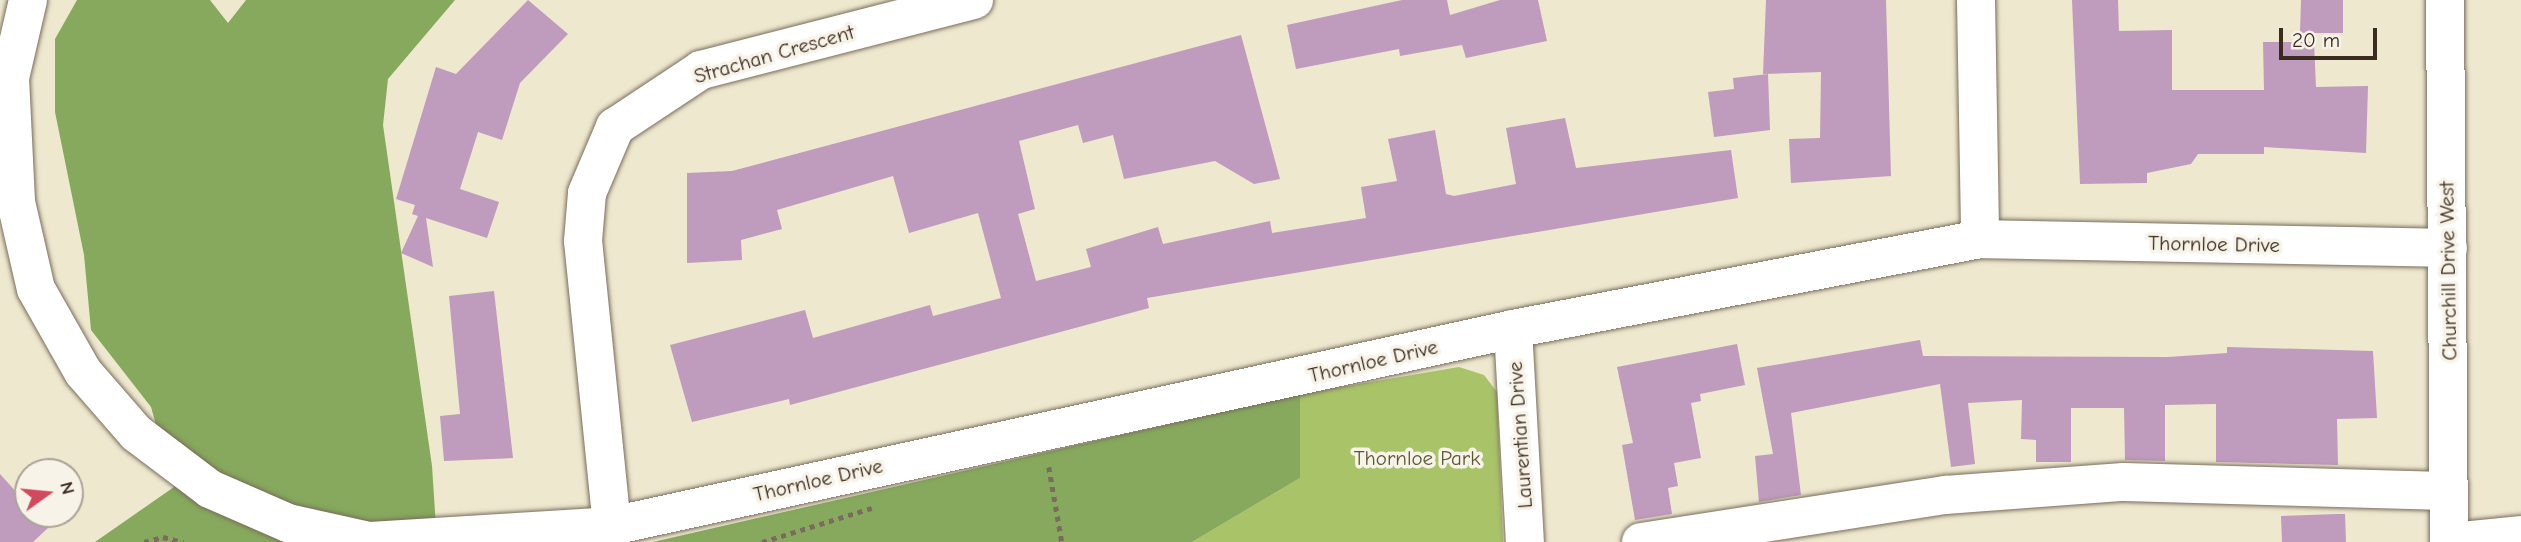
<!DOCTYPE html>
<style>
body{margin:0}
#map{position:relative;width:2521px;height:542px;overflow:hidden;background:#eee8cf;font-family:"Comic Neue",sans-serif}
div>[style]{position:absolute}
[style*='--x']{left:calc(var(--x)*1px);top:calc(var(--y)*1px);width:calc(var(--w)*1px);rotate:calc(var(--a)*1deg)}
.green>*{inset:0;background:#a9c369}
.forest>*{inset:0;background:#86a95d}
.building>*{inset:0;background:#bf9bbd}
.path>*{height:4.5px;margin-top:-2.25px;transform-origin:0;background:repeating-linear-gradient(90deg,#7a6c5c 0 5px,transparent 0 10px)}
.roads{filter:drop-shadow(0 0 2px #7a6c5c) drop-shadow(0 0 2px #7a6c5c)}
.minor>*{height:38px;margin:-19px;padding:0 19px;transform-origin:19px;border-radius:19px;background:#fff}
span{translate:-50% -50%;white-space:nowrap;text-align:center;line-height:1.15;-webkit-text-stroke:7px #f7f3e8;paint-order:stroke}
.street-label{font-size:21px;color:#3b2a1e}
.park-label{font-size:21px;color:#5c5834}
.north{position:absolute;left:14px;top:458px;width:70px;height:70px;box-sizing:border-box;background:#f7f3e8;border:2px solid #aca397;border-radius:50%;rotate:75deg;font-size:19px;font-weight:700;line-height:28px;text-align:center;color:#3b2a1e}
.north::after{content:'';display:block;margin:auto;width:24px;height:32px;background:#d1495b;clip-path:polygon(50% 0,100% 100%,50% 72%,0 100%)}
.scale{position:absolute;left:2279px;top:28px;width:98px;height:32px;box-sizing:border-box;border:4px solid #3b2a1e;border-top:0;padding-left:9px;font-size:21px;line-height:24px;white-space:nowrap;color:#3b2a1e;-webkit-text-stroke:5px #f7f3e8;paint-order:stroke}
</style>
<div id="map">
<div class="green">
<i style="clip-path:polygon(1459px 367px,1484px 375px,1497px 392px,1503px 542px,1192px 542px,1300px 478px,1300px 394px)"></i>
</div>
<div class="forest">
<i style="clip-path:polygon(77px 0,210px 0,228px 23px,246px 0,455px 0,388px 79px,383px 125px,432px 466px,437px 542px,95px 542px,174px 487px,151px 407px,91px 330px,84px 255px,55px 112px,55px 39px)"></i>
<i style="clip-path:polygon(1300px 394px,1300px 478px,1192px 542px,653px 542px)"></i>
</div>
<div class="building">
<i style="clip-path:polygon(528px 0,568px 34px,520px 83px,502px 140px,478px 132px,460px 189px,499px 202px,487px 238px,426px 218px,433px 267px,401px 253px,418px 216px,412px 214px,415px 205px,396px 199px,436px 67px,456px 74px)"></i>
<i style="clip-path:polygon(1402px 0,1447px 0,1450px 15px,1500px 0,1538px 0,1547px 41px,1466px 58px,1462px 45px,1400px 56px,1399px 49px,1296px 69px,1287px 25px)"></i>
<i style="clip-path:polygon(1766px 0,1886px 0,1891px 176px,1791px 183px,1789px 139px,1820px 138px,1821px 72px,1763px 74px)"></i>
<i style="clip-path:polygon(2072px 0,2118px 0,2119px 31px,2172px 30px,2172px 90px,2264px 90px,2263px 42px,2314px 42px,2316px 87px,2368px 86px,2366px 153px,2264px 147px,2264px 154px,2198px 154px,2191px 164px,2147px 173px,2147px 183px,2080px 184px)"></i>
<i style="clip-path:polygon(2301px 0,2343px 0,2343px 33px,2300px 33px)"></i>
<i style="clip-path:polygon(1241px 35px,1280px 179px,1254px 184px,1215px 161px,1124px 179px,1113px 135px,1083px 143px,1078px 125px,1019px 141px,1035px 209px,1018px 214px,1036px 281px,1091px 267px,1086px 249px,1158px 227px,1163px 244px,1270px 221px,1272px 233px,1366px 218px,1361px 187px,1397px 181px,1388px 139px,1435px 130px,1446px 194px,1454px 196px,1516px 184px,1506px 128px,1565px 118px,1576px 168px,1731px 150px,1738px 198px,1147px 298px,1149px 308px,790px 405px,789px 399px,692px 422px,670px 345px,805px 310px,813px 338px,930px 305px,933px 316px,1001px 298px,978px 213px,909px 233px,893px 176px,777px 210px,782px 229px,741px 240px,742px 260px,687px 263px,687px 173px,732px 171px)"></i>
<i style="clip-path:polygon(1768px 74px,1770px 130px,1714px 137px,1708px 92px,1734px 89px,1733px 78px)"></i>
<i style="clip-path:polygon(494px 291px,513px 458px,444px 461px,440px 416px,460px 414px,449px 296px)"></i>
<i style="clip-path:polygon(1920px 340px,1923px 356px,2168px 357px,2227px 353px,2227px 347px,2373px 351px,2377px 418px,2337px 419px,2338px 465px,2216px 462px,2216px 404px,2165px 405px,2165px 461px,2125px 460px,2124px 408px,2071px 408px,2071px 462px,2036px 462px,2036px 440px,2021px 439px,2022px 400px,1968px 403px,1975px 464px,1951px 467px,1940px 384px,1791px 413px,1801px 495px,1759px 502px,1755px 456px,1773px 454px,1757px 368px)"></i>
<i style="clip-path:polygon(1737px 344px,1745px 385px,1700px 394px,1701px 401px,1691px 403px,1701px 458px,1674px 463px,1678px 486px,1668px 488px,1672px 514px,1635px 520px,1622px 445px,1633px 443px,1617px 367px)"></i>
<i style="clip-path:polygon(0 474px,28px 505px,28px 514px,49px 527px,33px 542px,0 542px)"></i>
<i style="clip-path:polygon(2338px 514px,2345px 514px,2346px 542px,2282px 542px,2281px 516px)"></i>
</div>
<div class="path">
<i style="--x:1049;--y:467;--w:76;--a:80.2"></i>
<i style="--x:144;--y:542;--w:20;--a:-15"></i>
<i style="--x:163;--y:537;--w:21;--a:14"></i>
<i style="--x:762;--y:542;--w:115;--a:-17.2"></i>
</div>
<div class="roads">
<div class="minor">
<i style="--x:28;--y:0;--w:80;--a:103"></i>
<i style="--x:10;--y:78;--w:124;--a:87.2"></i>
<i style="--x:16;--y:202;--w:89;--a:77.1"></i>
<i style="--x:36;--y:289;--w:95;--a:60.5"></i>
<i style="--x:83;--y:372;--w:81;--a:49"></i>
<i style="--x:136;--y:433;--w:93;--a:37.1"></i>
<i style="--x:210;--y:489;--w:85;--a:23.6"></i>
<i style="--x:288;--y:523;--w:83;--a:12.5"></i>
<i style="--x:369;--y:541;--w:243;--a:-3.5"></i>
<i style="--x:612;--y:526;--w:922;--a:-12.33"></i>
<i style="--x:1513;--y:329;--w:476;--a:-10.9"></i>
<i style="--x:1980;--y:239;--w:468;--a:1.1"></i>
<i style="--x:1976;--y:0;--w:239;--a:89"></i>
<i style="--x:2445;--y:0;--w:542;--a:89.58"></i>
<i style="--x:1513;--y:329;--w:213;--a:86.8"></i>
<i style="--x:612;--y:526;--w:286;--a:-95.8"></i>
<i style="--x:583;--y:241;--w:48;--a:-85.2"></i>
<i style="--x:587;--y:193;--w:72;--a:-67"></i>
<i style="--x:615;--y:127;--w:103;--a:-33.5"></i>
<i style="--x:701;--y:70;--w:282;--a:-14.4"></i>
<i style="--x:1641;--y:542;--w:308;--a:-8.8"></i>
<i style="--x:1945;--y:495;--w:179;--a:-4.2"></i>
<i style="--x:2124;--y:482;--w:325;--a:1.6"></i>
<i style="--x:2451;--y:542;--w:70;--a:-5.7"></i>
</div>
</div>
<div class="street-label">
<span style="left:774px;top:54px;rotate:-16deg">Strachan Crescent</span>
<span style="left:2214px;top:244px;rotate:1deg">Thornloe Drive</span>
<span style="left:2448px;top:271px;rotate:-91deg">Churchill Drive West</span>
<span style="left:1373px;top:361px;rotate:-13deg">Thornloe Drive</span>
<span style="left:1520px;top:435px;rotate:-94deg">Laurentian Drive</span>
<span style="left:818px;top:480px;rotate:-13deg">Thornloe Drive</span>
</div>
<div class="park-label">
<span style="left:1417px;top:458px">Thornloe Park</span>
</div>
<div class="north">N</div>
<div class="scale">20 m</div>
</div>
